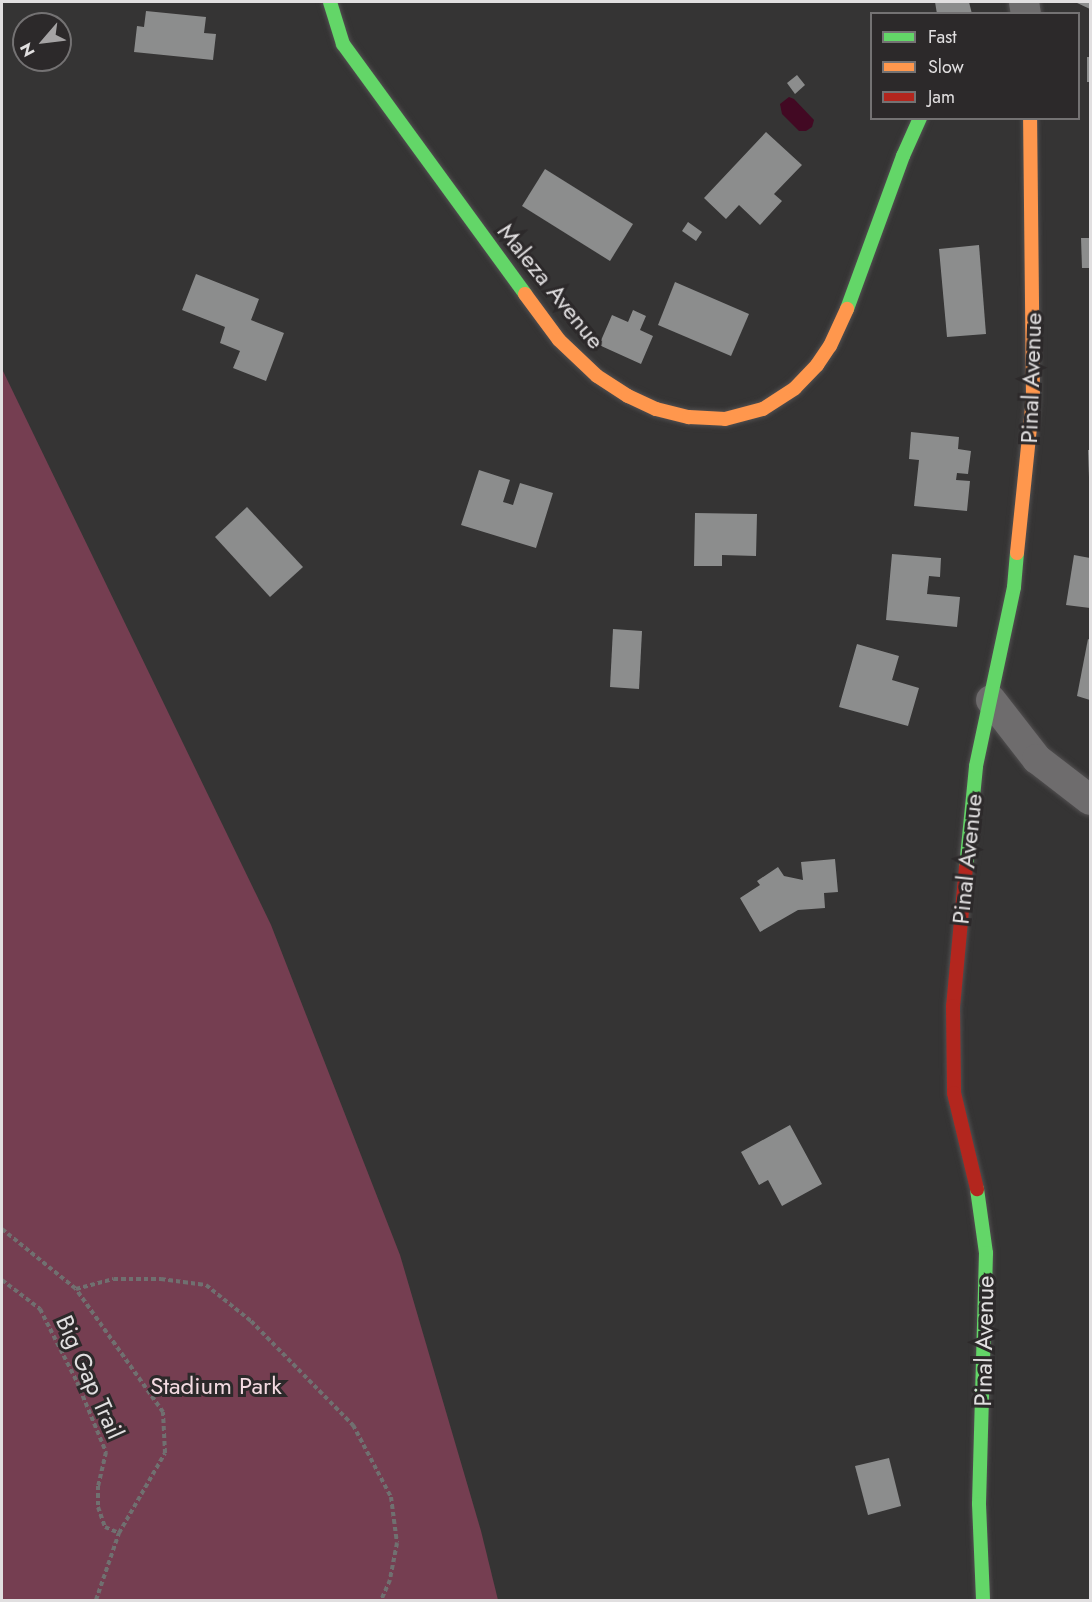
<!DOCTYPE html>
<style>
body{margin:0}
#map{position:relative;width:1092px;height:1602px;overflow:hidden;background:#353434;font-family:Jost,sans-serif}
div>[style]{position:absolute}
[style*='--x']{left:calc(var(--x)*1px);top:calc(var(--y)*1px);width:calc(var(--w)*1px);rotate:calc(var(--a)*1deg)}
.green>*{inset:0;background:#753e51}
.water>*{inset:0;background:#420923}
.building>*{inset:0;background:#8c8d8d}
.path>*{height:4px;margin-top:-2px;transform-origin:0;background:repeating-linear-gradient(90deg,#707070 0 4.5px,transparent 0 7.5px)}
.roads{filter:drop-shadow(0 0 2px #514f50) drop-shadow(0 0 2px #514f50)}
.street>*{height:30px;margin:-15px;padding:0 15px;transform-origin:15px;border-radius:15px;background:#6e6c6d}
.fast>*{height:14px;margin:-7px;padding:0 7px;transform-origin:7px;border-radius:7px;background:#63d668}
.slow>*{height:14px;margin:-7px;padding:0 7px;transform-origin:7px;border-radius:7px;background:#ff974d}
.jam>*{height:14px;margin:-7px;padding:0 7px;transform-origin:7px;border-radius:7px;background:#b3261e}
span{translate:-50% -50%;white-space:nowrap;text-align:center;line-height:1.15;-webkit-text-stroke:6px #2c292a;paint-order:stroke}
.street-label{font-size:24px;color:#e1dfe0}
.park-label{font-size:24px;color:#f3dae1}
.frame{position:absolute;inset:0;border:3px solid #e1dfe0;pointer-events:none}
.legend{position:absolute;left:870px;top:12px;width:210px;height:108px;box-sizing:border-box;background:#2c292a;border:2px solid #747273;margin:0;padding:8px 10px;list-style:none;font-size:18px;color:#e1dfe0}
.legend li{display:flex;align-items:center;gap:12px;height:30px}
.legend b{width:30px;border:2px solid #747273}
.north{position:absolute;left:12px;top:12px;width:60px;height:60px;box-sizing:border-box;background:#2c292a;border:2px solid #747273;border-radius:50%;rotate:242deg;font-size:16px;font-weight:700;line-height:24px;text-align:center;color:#e1dfe0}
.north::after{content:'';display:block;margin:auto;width:21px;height:27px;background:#a5a3a4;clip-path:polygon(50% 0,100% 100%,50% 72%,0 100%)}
</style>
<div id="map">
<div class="green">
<i style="clip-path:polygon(2px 369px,271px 925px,400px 1255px,481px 1531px,498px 1600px,2px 1600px)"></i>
</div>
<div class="water">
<i style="clip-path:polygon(789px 97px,794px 99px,814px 120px,812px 127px,806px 131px,799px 131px,782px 114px,780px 104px)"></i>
</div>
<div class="building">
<i style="clip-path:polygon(935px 2px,969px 2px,972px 14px,937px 14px)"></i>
<i style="clip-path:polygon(1075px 2px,1090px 2px,1090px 9px)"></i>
<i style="clip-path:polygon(146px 11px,206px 17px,204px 33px,216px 34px,213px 60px,134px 52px,137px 26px,144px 27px)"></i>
<i style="clip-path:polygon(1087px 57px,1090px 57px,1090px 82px,1087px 82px)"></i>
<i style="clip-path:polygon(797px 75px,805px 85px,795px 94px,787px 83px)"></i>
<i style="clip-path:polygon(766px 132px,802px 165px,774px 194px,782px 201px,760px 225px,739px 205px,726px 219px,704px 198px)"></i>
<i style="clip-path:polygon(545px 169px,633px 224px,610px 261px,522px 206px)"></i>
<i style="clip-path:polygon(688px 222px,702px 232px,696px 241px,682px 231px)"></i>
<i style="clip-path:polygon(1081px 238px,1090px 238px,1090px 268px,1082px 268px)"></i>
<i style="clip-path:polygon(979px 245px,986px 334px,947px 337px,939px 249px)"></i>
<i style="clip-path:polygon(196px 274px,259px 299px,251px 320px,284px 333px,266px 381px,233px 368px,240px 351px,220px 343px,225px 327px,182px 310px)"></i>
<i style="clip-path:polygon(675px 282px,749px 314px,731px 356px,658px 325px)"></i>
<i style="clip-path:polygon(633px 310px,646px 316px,640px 330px,653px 336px,641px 364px,599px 345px,612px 315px,628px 322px)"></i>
<i style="clip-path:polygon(911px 432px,959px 437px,958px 449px,971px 451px,968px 474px,957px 473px,956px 480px,970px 481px,967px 511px,914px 506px,919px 460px,909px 459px)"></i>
<i style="clip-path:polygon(1088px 450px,1090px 450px,1090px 477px,1089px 477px)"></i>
<i style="clip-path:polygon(479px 470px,510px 480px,503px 502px,513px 505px,520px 483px,553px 493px,536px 548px,461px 525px)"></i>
<i style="clip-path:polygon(247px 507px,303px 567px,270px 597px,215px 537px)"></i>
<i style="clip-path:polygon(695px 513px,757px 514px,756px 556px,722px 555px,722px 566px,694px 566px)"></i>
<i style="clip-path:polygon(892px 554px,941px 558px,940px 577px,929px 576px,927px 594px,960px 597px,957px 627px,886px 620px)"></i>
<i style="clip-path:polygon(1074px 555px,1090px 558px,1090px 608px,1066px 605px)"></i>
<i style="clip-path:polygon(613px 629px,642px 631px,639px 689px,610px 687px)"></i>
<i style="clip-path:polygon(1088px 639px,1090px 640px,1090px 700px,1077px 696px)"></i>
<i style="clip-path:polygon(857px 644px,899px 656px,892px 680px,919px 688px,908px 726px,839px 707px)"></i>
<i style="clip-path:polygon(835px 859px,838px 892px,824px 893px,825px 908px,798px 910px,760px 932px,740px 898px,760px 885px,757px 881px,778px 867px,784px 876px,803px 880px,801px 862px)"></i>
<i style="clip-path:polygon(790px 1125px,822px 1184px,782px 1206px,768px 1180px,759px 1185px,741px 1152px)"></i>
<i style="clip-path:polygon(889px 1458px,901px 1506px,868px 1515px,855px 1466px)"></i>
</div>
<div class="path">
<i style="--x:2;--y:1229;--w:95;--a:39"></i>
<i style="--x:2;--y:1280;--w:48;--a:37.3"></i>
<i style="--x:40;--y:1309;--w:82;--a:63.1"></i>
<i style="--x:77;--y:1382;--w:76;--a:67.5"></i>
<i style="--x:106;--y:1452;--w:35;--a:103"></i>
<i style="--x:98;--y:1486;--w:21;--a:90"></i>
<i style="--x:98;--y:1507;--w:21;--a:71"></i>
<i style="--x:105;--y:1527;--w:15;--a:23"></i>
<i style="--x:96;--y:1600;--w:71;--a:-71.1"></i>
<i style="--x:119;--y:1533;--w:92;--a:-60.1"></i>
<i style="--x:165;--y:1453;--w:41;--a:-92.8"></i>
<i style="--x:163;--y:1412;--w:151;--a:-125.3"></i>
<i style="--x:76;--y:1289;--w:39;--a:-15"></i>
<i style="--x:114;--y:1279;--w:47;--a:0"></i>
<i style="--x:161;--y:1279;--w:45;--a:7.6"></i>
<i style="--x:206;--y:1285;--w:58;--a:38.7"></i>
<i style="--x:251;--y:1321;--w:146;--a:45.6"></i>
<i style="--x:353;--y:1425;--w:81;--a:62.2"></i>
<i style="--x:391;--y:1497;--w:46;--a:82.6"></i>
<i style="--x:397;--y:1543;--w:38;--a:101"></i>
<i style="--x:390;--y:1580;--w:22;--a:114"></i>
</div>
<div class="roads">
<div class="street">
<i style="--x:1024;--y:2;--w:12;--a:81"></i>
<i style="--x:991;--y:700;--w:75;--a:52.1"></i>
<i style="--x:1037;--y:759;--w:67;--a:37.7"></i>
</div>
<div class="fast">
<i style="--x:330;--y:2;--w:44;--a:72.8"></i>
<i style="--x:343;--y:44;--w:309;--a:53.9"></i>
<i style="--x:847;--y:309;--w:163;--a:-69.9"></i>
<i style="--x:903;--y:156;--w:42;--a:-65.9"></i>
<i style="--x:966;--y:867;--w:101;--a:-84.3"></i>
<i style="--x:976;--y:766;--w:183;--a:-78"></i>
<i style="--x:1014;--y:587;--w:34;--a:-85"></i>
<i style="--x:977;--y:1189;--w:65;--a:82"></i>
<i style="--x:986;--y:1253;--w:251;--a:91.6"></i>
<i style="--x:979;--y:1504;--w:96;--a:87.6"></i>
</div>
<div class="slow">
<i style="--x:525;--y:294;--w:57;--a:53.5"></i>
<i style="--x:559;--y:340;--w:52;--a:43.5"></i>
<i style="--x:597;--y:376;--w:37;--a:33"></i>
<i style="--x:628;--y:396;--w:31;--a:25"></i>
<i style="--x:656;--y:409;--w:34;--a:14"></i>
<i style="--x:689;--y:417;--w:36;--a:3"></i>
<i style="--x:725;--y:419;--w:39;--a:-15"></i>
<i style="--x:763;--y:409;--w:38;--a:-33"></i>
<i style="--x:795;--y:388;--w:32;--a:-46"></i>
<i style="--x:817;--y:365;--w:23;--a:-56"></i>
<i style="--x:830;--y:346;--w:41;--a:-65.3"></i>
<i style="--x:1017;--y:553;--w:157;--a:-84.1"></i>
<i style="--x:1033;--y:397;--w:279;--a:-90.6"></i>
</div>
<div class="jam">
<i style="--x:966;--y:867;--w:140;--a:95.3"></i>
<i style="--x:953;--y:1006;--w:87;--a:89.3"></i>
<i style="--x:954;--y:1093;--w:99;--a:76.5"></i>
</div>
</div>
<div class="street-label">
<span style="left:551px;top:286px;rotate:51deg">Maleza Avenue</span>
<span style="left:1031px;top:378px;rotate:-88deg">Pinal Avenue</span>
<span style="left:967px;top:859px;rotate:-84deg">Pinal Avenue</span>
<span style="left:984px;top:1341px;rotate:-89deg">Pinal Avenue</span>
<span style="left:90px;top:1377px;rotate:66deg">Big Gap Trail</span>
</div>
<div class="park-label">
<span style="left:216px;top:1386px">Stadium Park</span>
</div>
<div class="frame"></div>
<ul class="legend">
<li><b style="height:8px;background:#63d668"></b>Fast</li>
<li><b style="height:8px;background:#ff974d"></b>Slow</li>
<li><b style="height:8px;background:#b3261e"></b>Jam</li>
</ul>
<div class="north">N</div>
</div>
